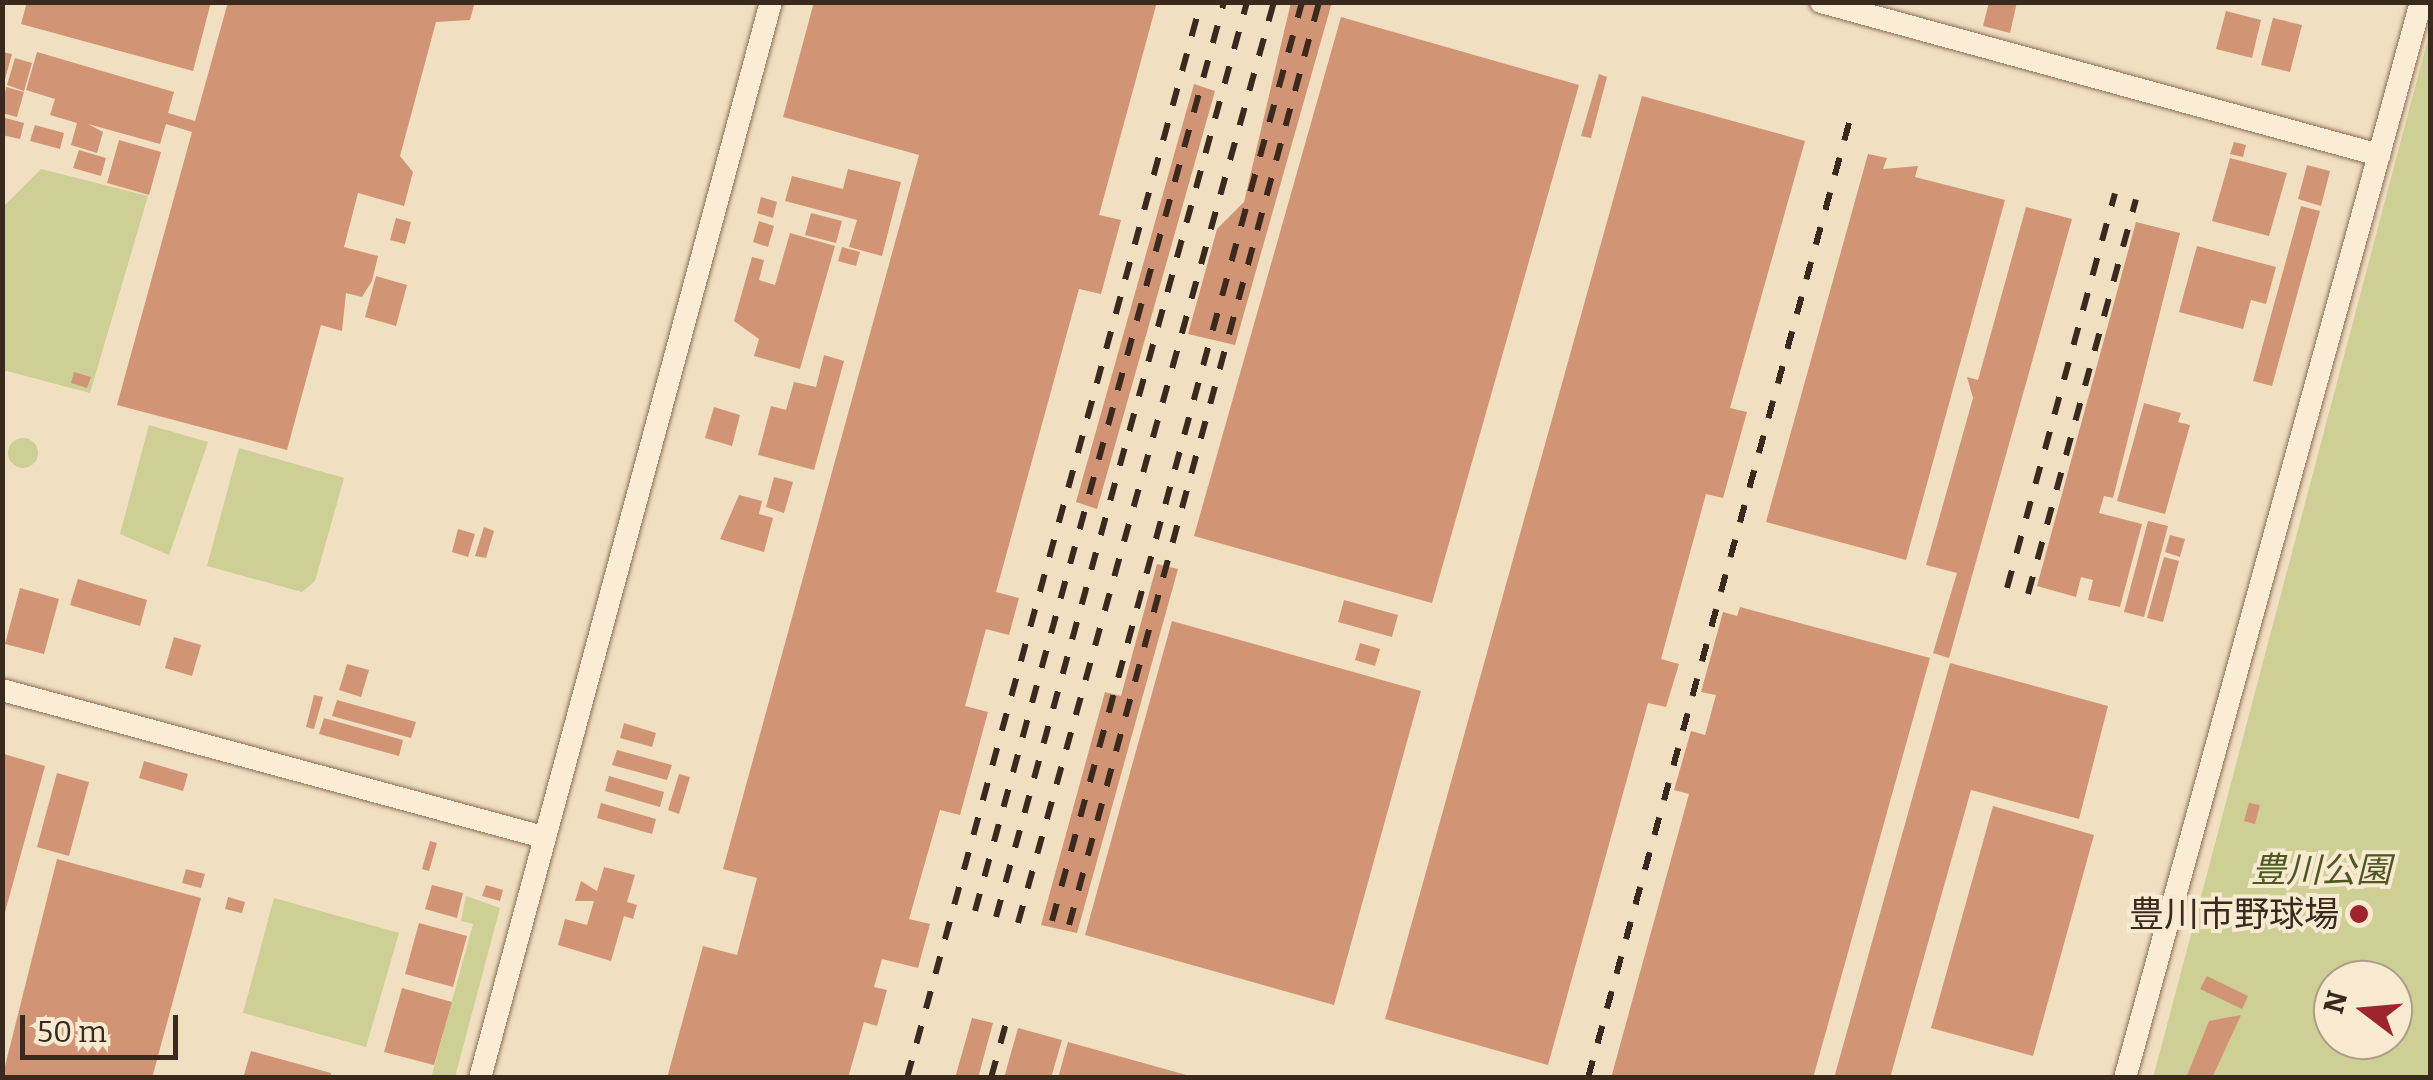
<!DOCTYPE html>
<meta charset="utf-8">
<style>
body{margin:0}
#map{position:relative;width:2433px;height:1080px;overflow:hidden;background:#f1dfc1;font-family:Bitter,"Noto Sans JP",serif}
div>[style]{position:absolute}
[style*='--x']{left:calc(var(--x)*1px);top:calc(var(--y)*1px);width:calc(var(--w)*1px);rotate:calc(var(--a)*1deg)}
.green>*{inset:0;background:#cdcf94}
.round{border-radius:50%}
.building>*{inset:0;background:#d19575}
.roads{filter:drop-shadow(0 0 2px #8b6f57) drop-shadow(0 0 2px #8b6f57)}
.minor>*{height:22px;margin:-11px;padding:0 11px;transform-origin:11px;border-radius:11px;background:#fbedd5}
.rail>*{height:6px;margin-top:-3px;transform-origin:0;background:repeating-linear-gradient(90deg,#3a291d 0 18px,transparent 0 36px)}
.dots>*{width:28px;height:28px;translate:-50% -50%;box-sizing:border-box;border:5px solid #f8ead1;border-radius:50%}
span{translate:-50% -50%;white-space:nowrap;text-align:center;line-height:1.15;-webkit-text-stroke:8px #f8ead1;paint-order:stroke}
.park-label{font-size:35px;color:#4e5822;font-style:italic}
.poi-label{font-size:35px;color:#3a291d}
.right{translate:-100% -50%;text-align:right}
.frame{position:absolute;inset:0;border:5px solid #3a291d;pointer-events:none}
.north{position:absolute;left:2313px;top:960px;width:100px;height:100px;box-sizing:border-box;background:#f8ead1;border:2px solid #ac9d89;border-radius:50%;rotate:286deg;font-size:28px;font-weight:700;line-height:40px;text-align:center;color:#3a291d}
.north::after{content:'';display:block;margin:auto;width:35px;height:45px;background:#9e242d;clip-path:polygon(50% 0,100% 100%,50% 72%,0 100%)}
.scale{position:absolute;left:20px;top:1015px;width:158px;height:45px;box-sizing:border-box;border:5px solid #3a291d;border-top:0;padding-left:12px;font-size:30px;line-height:35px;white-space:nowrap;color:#3a291d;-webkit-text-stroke:8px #f8ead1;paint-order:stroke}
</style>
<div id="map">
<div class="green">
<i style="clip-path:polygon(evenodd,2430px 32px,2430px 1077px,2153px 1078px,2413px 95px,2430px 32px,2333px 980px,2393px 980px,2393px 1040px,2333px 1040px,2333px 980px)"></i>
<i style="clip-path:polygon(41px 169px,148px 196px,90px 393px,3px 370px,2px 208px)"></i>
<i style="clip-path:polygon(149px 425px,208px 442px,169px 555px,120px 534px)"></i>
<i class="round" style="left:8px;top:438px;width:30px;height:30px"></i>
<i style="clip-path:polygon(239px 448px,344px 478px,315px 581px,302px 592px,207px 566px)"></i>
<i style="clip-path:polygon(466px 896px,500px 908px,455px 1077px,431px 1078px,473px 924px,461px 921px)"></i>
<i style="clip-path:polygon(274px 898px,399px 933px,366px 1047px,243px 1013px)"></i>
</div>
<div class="building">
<i style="clip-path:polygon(27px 2px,211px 2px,193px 71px,21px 24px)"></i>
<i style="clip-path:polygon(228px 2px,475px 2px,470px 20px,436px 22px,400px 156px,413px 172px,404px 206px,358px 193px,344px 247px,378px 256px,372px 281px,362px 297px,346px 293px,342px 331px,321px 325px,287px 450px,117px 405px,192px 132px,166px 124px,160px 144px,88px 124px,103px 132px,97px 153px,71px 145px,77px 123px,50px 115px,55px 99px,26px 90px,37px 52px,174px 92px,168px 113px,195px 121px)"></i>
<i style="clip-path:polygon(814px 2px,1157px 2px,1099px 215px,1121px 220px,1101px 294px,1079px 289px,996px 592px,1019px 598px,1009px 635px,986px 629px,965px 706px,988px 712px,960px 815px,940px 810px,909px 919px,930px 924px,918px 968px,882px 959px,874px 987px,887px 990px,877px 1026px,864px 1022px,848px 1078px,667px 1078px,703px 946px,737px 955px,757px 878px,723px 869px,919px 155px,783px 117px)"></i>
<i style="clip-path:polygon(1291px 2px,1332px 2px,1235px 345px,1188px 334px,1217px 229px,1244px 202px)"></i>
<i style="clip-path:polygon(1989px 2px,2017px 2px,2010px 33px,1983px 26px)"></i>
<i style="clip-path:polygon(2226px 11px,2261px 20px,2252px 58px,2216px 49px)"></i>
<i style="clip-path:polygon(1341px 17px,1579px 85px,1432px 603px,1194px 536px)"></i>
<i style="clip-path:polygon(2273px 18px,2302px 25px,2290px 72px,2261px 65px)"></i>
<i style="clip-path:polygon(2px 52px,12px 54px,4px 83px,2px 83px)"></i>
<i style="clip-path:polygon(15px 58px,32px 63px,24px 91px,7px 85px)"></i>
<i style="clip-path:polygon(1599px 74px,1607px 77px,1591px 138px,1581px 136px)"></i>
<i style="clip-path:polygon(1194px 84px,1215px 91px,1097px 509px,1076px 502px)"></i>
<i style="clip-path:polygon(6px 87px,24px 92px,17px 117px,2px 113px)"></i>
<i style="clip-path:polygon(1642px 96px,1805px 141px,1730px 408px,1747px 412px,1723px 498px,1706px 494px,1661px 659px,1679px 664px,1666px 707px,1648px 703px,1548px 1065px,1385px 1019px)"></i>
<i style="clip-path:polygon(2px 117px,24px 123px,20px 139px,2px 135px)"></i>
<i style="clip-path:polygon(35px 125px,64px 133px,60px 149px,30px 141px)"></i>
<i style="clip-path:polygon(119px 140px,161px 152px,149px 195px,107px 183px)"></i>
<i style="clip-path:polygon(2234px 142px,2246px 145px,2243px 157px,2230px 154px)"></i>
<i style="clip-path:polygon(79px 150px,106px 158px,101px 176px,73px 168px)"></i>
<i style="clip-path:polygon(1868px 154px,1887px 158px,1883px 169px,1918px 166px,1915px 177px,2005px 200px,1906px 560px,1766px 522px)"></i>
<i style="clip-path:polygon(2230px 158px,2287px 173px,2269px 236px,2212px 221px)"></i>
<i style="clip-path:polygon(2307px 165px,2330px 171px,2321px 206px,2298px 199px)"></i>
<i style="clip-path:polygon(848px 169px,901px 182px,882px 256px,849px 247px,857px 220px,785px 201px,792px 176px,843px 189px)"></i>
<i style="clip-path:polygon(761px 197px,777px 202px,773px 218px,757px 213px)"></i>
<i style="clip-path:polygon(2301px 206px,2320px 211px,2272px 386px,2253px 381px)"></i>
<i style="clip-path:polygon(2026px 207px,2072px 219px,1949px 658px,1933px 653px,1957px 573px,1926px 565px,1973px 398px,1967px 377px,1978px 380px)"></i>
<i style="clip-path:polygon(811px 213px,842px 221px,836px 243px,805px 235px)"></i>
<i style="clip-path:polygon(396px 218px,411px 222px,405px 244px,390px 240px)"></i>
<i style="clip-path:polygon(759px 221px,774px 226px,768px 247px,753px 242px)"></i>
<i style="clip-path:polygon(2136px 222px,2180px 233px,2113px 498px,2104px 496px,2099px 513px,2142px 524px,2120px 607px,2088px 600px,2093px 580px,2081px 577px,2076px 597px,2037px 586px)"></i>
<i style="clip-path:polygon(790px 233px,835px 246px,800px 369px,754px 356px,759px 339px,734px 321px,752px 257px,764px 260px,759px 280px,775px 285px)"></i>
<i style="clip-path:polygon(2197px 246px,2276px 267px,2266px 304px,2251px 300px,2243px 329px,2179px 312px)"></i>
<i style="clip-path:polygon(842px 247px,860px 252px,856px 266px,838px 261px)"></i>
<i style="clip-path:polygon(376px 276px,407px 285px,396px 326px,365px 317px)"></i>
<i style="clip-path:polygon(824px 355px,844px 361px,814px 470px,758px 455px,771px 406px,786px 410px,794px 382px,816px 387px)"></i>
<i style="clip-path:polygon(74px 372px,91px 377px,87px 388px,71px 383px)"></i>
<i style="clip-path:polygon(2144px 403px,2181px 413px,2178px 422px,2190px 425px,2165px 514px,2117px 501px)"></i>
<i style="clip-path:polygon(714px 407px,740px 415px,732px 446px,705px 438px)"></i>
<i style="clip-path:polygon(774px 477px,793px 482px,784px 513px,766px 507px)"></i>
<i style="clip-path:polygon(739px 495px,762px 501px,759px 514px,773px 518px,764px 552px,720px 539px)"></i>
<i style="clip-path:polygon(2148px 521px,2168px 526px,2144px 617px,2124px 612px)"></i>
<i style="clip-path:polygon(484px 527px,494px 531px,486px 558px,475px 556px)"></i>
<i style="clip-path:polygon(458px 529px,475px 534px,468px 557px,452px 552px)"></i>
<i style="clip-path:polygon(2170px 535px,2185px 539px,2180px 557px,2165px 552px)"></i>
<i style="clip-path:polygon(2164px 557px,2179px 561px,2163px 622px,2147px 618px)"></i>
<i style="clip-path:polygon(1157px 564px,1178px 569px,1077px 933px,1041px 925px,1105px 692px,1121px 696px)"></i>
<i style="clip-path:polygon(78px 579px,147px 600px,140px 626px,70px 605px)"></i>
<i style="clip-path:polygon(20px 588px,59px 599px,44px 654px,5px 644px)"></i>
<i style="clip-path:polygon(1344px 600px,1398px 615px,1392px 637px,1338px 622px)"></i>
<i style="clip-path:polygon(1740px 607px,1930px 658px,1813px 1078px,1611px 1078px,1689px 794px,1674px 790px,1691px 731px,1705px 735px,1716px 695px,1701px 692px,1723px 612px,1737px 616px)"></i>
<i style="clip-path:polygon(1172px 621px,1421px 691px,1334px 1005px,1085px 935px)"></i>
<i style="clip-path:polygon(174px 637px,201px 645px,192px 676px,165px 668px)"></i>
<i style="clip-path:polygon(1360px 643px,1380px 649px,1375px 666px,1355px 660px)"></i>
<i style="clip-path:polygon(1950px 663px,2108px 706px,2079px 819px,1971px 790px,1890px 1078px,1834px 1078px)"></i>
<i style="clip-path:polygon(347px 664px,369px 670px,361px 697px,339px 690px)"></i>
<i style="clip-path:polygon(314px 695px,323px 697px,314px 729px,306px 727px)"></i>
<i style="clip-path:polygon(337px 700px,416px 722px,411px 738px,332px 716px)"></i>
<i style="clip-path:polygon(324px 718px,403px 740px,399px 756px,319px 734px)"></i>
<i style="clip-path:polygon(624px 723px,656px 733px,652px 747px,620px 738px)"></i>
<i style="clip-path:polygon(617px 750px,672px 765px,667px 780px,612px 765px)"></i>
<i style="clip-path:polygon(4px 754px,45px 766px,4px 916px,2px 759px)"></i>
<i style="clip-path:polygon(144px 761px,188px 774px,183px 791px,139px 778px)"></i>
<i style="clip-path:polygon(57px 773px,89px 782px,69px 856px,37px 847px)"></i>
<i style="clip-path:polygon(679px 774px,690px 777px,679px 814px,668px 810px)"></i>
<i style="clip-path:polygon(609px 776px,664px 792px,660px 807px,605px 791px)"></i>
<i style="clip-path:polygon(601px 803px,656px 819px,652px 834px,597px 818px)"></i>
<i style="clip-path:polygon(2249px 803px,2260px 805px,2255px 824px,2244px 821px)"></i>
<i style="clip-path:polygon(1993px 806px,2094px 835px,2033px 1056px,1931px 1028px)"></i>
<i style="clip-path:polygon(430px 841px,437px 843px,429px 871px,422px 869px)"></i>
<i style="clip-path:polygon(57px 859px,201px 898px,152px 1078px,2px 1078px)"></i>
<i style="clip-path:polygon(604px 867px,635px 875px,627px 902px,637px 905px,633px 919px,624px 916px,611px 961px,558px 945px,565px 919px,587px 925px,594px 901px,575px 901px,581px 881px,597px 891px)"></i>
<i style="clip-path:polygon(186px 869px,205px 874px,201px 888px,182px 883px)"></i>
<i style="clip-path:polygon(432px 885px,463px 893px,457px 918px,425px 909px)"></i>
<i style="clip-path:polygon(486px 885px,503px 890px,500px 901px,482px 896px)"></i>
<i style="clip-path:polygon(228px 897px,245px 902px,242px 913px,225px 909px)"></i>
<i style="clip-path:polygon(419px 923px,467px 936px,453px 987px,405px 974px)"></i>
<i style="clip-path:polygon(2207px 976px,2248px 996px,2242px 1009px,2200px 989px)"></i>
<i style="clip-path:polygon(402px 988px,452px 1002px,434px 1065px,384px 1052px)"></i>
<i style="clip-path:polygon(2241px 1015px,2212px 1078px,2186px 1078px,2209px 1021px)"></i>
<i style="clip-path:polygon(972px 1018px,993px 1023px,978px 1078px,955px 1078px)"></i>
<i style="clip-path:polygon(1018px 1028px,1062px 1040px,1051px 1078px,1004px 1078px)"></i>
<i style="clip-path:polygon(1068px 1042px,1190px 1076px,1190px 1078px,1058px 1078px)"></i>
<i style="clip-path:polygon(251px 1051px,331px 1073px,330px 1078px,243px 1078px)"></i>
</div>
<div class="roads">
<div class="minor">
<i style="--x:1821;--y:2;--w:579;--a:15.33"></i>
<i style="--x:2;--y:690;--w:561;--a:15.2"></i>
<i style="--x:480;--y:1078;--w:1115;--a:-74.87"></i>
<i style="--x:2125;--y:1078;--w:1116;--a:-74.62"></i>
</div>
</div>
<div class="rail">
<i style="--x:2007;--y:588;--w:409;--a:-74.7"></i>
<i style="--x:2028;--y:594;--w:409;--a:-74.7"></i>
<i style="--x:975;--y:911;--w:942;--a:-74.68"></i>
<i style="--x:996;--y:917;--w:949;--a:-74.66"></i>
<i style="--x:1052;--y:921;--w:952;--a:-74.78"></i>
<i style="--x:1018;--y:923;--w:956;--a:-74.47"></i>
<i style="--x:1069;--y:925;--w:956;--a:-74.84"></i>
<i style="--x:907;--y:1078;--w:1115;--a:-74.72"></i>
<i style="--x:991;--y:1078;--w:57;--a:-74.7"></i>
<i style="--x:1588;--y:1078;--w:990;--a:-74.71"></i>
</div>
<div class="dots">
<i style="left:2359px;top:914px;background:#9e242d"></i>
</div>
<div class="park-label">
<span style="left:2321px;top:870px">豊川公園</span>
</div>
<div class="poi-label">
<span class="right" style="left:2339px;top:914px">豊川市野球場</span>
</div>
<div class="frame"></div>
<div class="north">N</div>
<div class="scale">50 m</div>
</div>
